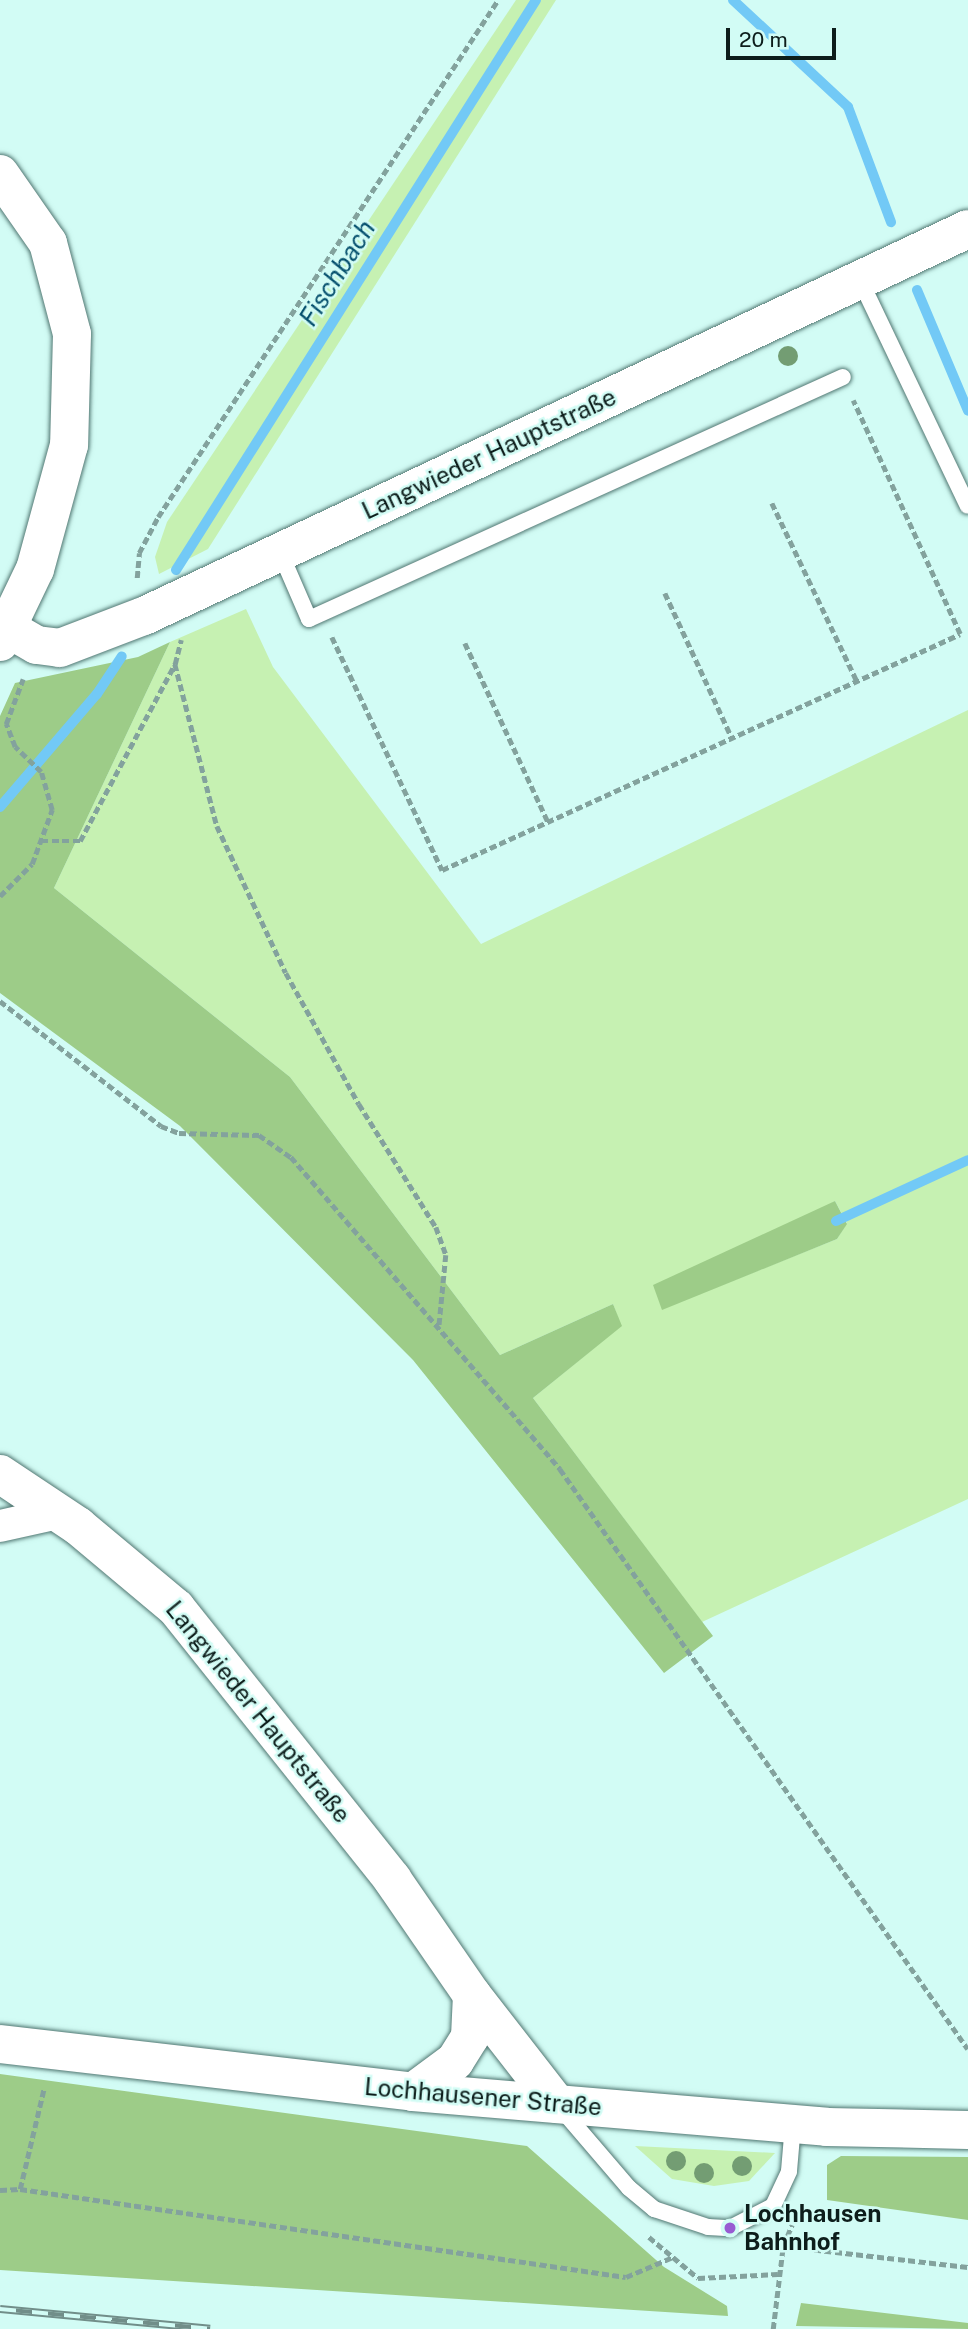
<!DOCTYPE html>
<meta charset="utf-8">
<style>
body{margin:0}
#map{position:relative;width:968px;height:2329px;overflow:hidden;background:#d2fcf5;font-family:"Public Sans",sans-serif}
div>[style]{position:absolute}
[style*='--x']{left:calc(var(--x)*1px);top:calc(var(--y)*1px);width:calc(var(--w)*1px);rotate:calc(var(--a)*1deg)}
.green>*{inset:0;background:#c6f1b2}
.forest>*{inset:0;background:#9dcc88}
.stream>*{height:10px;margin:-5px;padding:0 5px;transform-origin:5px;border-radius:5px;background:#72c9f6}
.path>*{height:4.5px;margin-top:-2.25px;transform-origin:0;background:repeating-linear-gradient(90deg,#83a29d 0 7px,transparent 0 10.5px)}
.roads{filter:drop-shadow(0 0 2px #517772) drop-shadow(0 0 2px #517772)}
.service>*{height:16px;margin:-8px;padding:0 8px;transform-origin:8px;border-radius:8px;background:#fff}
.minor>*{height:32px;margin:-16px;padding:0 16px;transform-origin:16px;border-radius:16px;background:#fff}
.tertiary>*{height:38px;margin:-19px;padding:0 19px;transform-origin:19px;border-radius:19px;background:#fff}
.secondary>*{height:38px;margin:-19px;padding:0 19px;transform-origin:19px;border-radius:19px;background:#fff}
.rail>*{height:8px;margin-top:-4px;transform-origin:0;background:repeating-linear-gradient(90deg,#d2fcf5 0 16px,#718e89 0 32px);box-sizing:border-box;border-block:2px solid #718e89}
.trees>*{width:20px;height:20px;margin:-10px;border-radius:50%;background:#739d73}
.dots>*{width:19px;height:19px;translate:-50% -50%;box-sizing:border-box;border:4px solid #d2fcf5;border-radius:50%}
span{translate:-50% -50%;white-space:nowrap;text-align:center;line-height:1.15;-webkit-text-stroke:5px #d2fcf5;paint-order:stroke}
.street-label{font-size:24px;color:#0d1d1b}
.poi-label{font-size:24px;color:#0d1d1b;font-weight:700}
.left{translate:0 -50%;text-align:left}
.water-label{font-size:26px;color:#06506e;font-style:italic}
.scale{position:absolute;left:726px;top:28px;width:110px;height:32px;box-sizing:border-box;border:4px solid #0d1d1b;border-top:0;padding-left:9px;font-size:21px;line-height:24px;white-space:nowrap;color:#0d1d1b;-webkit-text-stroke:5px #d2fcf5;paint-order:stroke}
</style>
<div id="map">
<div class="green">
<i style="clip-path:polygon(516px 0,556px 0,208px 549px,159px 574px,155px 557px,167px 522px)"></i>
<i style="clip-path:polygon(evenodd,246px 609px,273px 667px,481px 944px,968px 710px,968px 1499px,702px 1622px,533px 1398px,621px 1326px,613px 1304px,500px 1355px,290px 1077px,54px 888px,170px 642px,246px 609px,835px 1201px,847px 1223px,837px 1239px,662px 1309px,835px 1201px)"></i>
<i style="clip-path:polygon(635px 2146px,775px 2153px,749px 2181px,714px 2186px,672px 2179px)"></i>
</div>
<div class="forest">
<i style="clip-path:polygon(170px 642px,54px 888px,290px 1077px,500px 1355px,613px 1304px,622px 1326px,533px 1398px,713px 1636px,664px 1673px,413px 1360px,180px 1126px,0 993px,0 716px,15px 683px,138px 657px)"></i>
<i style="clip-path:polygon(835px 1201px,847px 1224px,837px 1239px,662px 1310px,653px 1285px)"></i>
<i style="clip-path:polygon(0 2074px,527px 2146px,664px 2267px,727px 2306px,728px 2316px,0 2270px)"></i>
<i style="clip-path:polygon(841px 2156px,968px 2157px,968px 2220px,827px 2200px,827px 2165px)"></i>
<i style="clip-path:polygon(801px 2303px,968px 2323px,968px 2329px,796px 2326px)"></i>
</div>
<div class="stream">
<i style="--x:733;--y:0;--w:157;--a:42.9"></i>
<i style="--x:848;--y:107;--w:123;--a:69.5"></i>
<i style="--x:917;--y:290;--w:131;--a:67.1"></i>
<i style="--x:176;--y:570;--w:674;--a:-57.72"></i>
<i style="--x:0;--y:807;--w:149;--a:-49.4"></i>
<i style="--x:97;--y:694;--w:45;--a:-56.7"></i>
<i style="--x:836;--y:1221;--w:145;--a:-24.8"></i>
</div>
<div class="path">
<i style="--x:772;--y:503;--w:197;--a:64.5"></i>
<i style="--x:137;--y:578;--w:25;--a:-85"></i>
<i style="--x:139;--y:553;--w:41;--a:-62.2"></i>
<i style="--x:158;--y:517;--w:619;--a:-56.67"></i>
<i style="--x:665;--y:593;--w:160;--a:65.2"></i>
<i style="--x:332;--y:637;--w:258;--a:64.7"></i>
<i style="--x:442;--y:870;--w:569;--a:-24.49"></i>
<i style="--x:960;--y:634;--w:257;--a:-114.6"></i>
<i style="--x:465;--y:643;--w:197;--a:65.1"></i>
<i style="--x:175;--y:664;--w:167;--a:75.5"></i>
<i style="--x:217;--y:826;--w:162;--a:64.9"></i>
<i style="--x:286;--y:973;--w:150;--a:60.9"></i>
<i style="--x:359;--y:1104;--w:145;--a:58"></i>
<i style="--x:436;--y:1227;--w:30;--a:70"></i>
<i style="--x:446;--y:1255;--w:73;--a:95.5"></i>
<i style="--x:41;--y:841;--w:39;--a:0"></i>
<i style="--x:80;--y:841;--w:201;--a:-61.8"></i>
<i style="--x:175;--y:664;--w:25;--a:-76"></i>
<i style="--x:0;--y:896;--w:45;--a:-45"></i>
<i style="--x:32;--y:864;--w:58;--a:-69.7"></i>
<i style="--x:52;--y:810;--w:40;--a:-106"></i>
<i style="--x:41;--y:772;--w:36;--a:-136"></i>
<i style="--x:15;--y:747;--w:25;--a:-111"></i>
<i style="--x:6;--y:724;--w:48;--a:-69.3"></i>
<i style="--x:0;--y:1001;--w:204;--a:37.8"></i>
<i style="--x:161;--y:1126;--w:19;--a:21"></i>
<i style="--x:179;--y:1133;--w:80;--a:1.4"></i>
<i style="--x:259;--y:1135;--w:39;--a:35"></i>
<i style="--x:291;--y:1157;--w:412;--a:49.2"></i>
<i style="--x:560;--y:1469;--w:709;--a:54.88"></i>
<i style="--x:20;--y:2189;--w:104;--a:-76.6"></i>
<i style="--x:0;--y:2190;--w:20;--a:-3"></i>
<i style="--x:20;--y:2189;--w:612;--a:8.26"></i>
<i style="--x:626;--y:2277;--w:51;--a:-23.1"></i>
<i style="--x:649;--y:2237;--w:64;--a:39.9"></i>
<i style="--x:698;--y:2278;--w:80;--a:-2.9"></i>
<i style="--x:783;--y:2246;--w:186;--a:6.5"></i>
<i style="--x:773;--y:2329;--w:84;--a:-83.1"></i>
<i style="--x:783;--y:2246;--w:23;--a:-67"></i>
</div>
<div class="roads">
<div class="service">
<i style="--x:860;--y:280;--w:250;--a:64.5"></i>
<i style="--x:280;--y:552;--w:73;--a:66.6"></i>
<i style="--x:309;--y:619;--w:586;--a:-24.38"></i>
<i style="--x:563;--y:2111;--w:101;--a:49.4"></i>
<i style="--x:629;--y:2188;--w:33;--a:40"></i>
<i style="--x:654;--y:2209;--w:57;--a:18.4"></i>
<i style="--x:708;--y:2227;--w:22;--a:3"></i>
<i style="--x:730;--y:2228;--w:48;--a:-27.1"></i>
<i style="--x:773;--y:2206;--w:38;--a:-65"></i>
<i style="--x:789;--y:2171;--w:47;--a:-85.1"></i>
</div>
<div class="minor">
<i style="--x:0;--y:1526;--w:59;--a:-12.6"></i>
</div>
<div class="tertiary">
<i style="--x:0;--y:174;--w:84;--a:55.2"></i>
<i style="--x:48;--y:243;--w:94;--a:75.2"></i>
<i style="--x:72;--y:334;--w:111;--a:91.5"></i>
<i style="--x:69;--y:445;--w:129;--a:105.3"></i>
<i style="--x:35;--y:569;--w:81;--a:115.6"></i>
<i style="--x:7;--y:628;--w:34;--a:30"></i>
<i style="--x:37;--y:645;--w:23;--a:7"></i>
<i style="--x:60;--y:648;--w:90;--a:-20.9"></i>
<i style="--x:144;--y:616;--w:910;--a:-25.16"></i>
<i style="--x:0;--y:1474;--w:94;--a:33.7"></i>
<i style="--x:78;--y:1526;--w:128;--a:39.9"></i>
<i style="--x:176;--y:1608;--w:347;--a:51.4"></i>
<i style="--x:392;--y:1879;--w:141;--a:55.4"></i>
<i style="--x:472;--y:1995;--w:138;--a:52.1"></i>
<i style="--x:413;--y:2092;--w:52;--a:-36.4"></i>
<i style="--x:455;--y:2061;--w:28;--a:-58"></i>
<i style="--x:470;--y:2037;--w:42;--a:-87.3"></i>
</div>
<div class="secondary">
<i style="--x:0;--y:2044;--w:416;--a:6.6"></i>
<i style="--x:413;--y:2092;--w:415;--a:4.8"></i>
<i style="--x:827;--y:2127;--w:141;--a:1.2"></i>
</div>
</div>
<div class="rail">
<i style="--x:0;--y:2309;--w:211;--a:5.4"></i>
</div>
<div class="trees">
<i style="left:788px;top:356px"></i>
<i style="left:676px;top:2161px"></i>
<i style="left:742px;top:2166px"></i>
<i style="left:704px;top:2173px"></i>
</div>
<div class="dots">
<i style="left:730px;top:2228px;background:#985bd2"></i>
</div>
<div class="street-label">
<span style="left:489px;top:454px;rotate:-25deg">Langwieder Hauptstraße</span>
<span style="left:258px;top:1712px;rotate:51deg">Langwieder Hauptstraße</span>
<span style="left:483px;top:2097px;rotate:5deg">Lochhausener Straße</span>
</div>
<div class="poi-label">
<span class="left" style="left:744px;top:2228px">Lochhausen<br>Bahnhof</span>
</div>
<div class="water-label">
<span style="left:337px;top:273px;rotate:-58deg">Fischbach</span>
</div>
<div class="scale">20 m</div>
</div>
